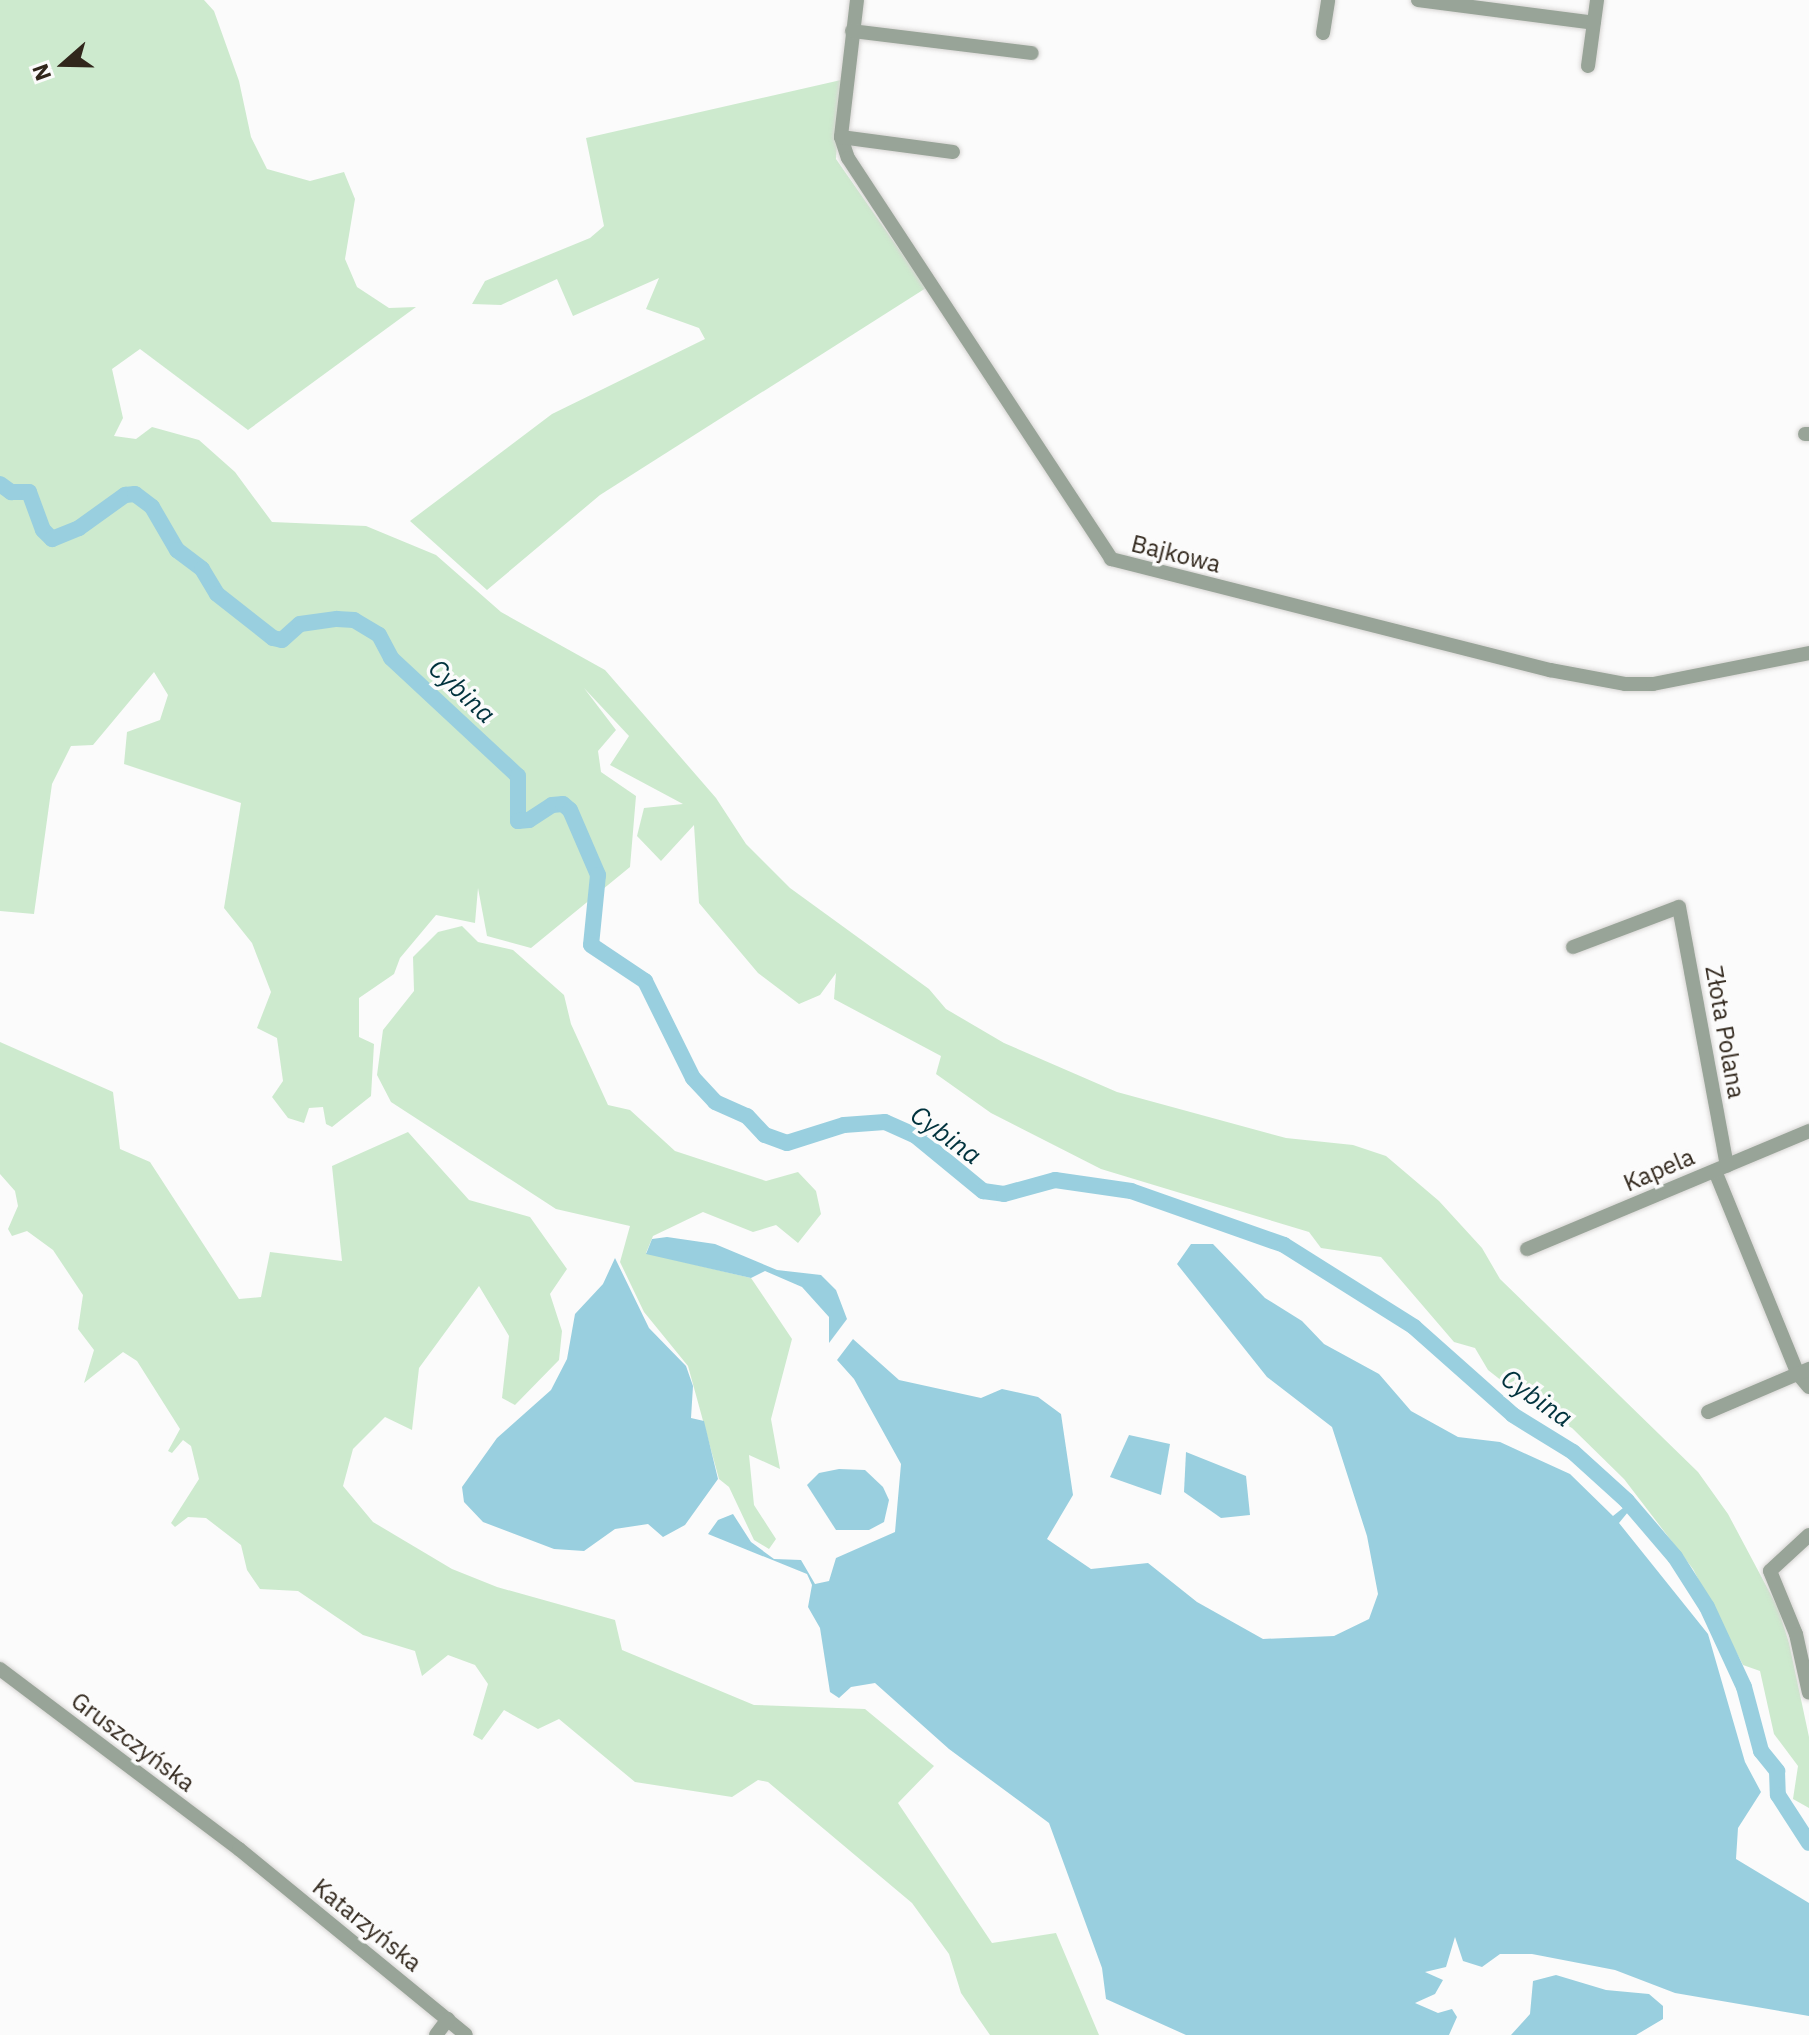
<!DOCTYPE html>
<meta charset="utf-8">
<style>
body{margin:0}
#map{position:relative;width:1809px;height:2035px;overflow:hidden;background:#fbfbfb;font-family:"IBM Plex Sans",sans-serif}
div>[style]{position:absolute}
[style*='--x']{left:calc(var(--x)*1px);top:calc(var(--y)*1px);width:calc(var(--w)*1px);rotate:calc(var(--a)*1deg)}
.green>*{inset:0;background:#cdeace}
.water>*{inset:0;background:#99cfdf}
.river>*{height:16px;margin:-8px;padding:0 8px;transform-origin:8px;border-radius:8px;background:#99cfdf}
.roads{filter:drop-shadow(0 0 2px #d7d5d3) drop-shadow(0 0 2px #d7d5d3)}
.minor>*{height:14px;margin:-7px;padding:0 7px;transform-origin:7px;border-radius:7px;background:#98a498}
span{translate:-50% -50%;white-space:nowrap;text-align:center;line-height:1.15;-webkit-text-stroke:7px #fbfbfb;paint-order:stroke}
.street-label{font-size:24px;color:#31271c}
.water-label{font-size:26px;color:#00323d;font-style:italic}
.north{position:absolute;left:24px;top:24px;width:80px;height:80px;-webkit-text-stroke:6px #fbfbfb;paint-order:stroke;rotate:250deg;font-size:22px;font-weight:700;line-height:32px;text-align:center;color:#31271c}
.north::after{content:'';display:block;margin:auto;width:28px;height:36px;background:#31271c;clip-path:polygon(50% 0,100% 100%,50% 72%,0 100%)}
</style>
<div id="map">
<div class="green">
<i style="clip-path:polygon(0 0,204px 0,214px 11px,239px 81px,251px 137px,267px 169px,310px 181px,344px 172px,355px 199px,345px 259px,357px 287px,389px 308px,416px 307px,248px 430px,140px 349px,112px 369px,123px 418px,114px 436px,136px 439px,152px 427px,199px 440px,235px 472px,272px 522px,366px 526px,436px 555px,501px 612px,605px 670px,716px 798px,746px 844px,790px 888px,929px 989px,946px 1009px,1004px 1043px,1117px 1092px,1286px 1138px,1353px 1145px,1386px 1156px,1439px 1201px,1482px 1248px,1500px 1279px,1698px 1472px,1728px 1514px,1778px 1608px,1789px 1643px,1809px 1737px,1809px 1808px,1793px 1799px,1798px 1766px,1774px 1734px,1760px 1671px,1743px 1665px,1693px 1569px,1624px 1479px,1572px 1428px,1536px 1408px,1488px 1370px,1475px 1348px,1454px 1342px,1381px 1257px,1321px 1248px,1309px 1232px,1101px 1169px,991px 1113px,936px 1074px,941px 1056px,834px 999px,836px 973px,820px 995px,799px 1004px,758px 973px,699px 903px,694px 825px,661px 861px,637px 836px,644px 808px,683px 804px,610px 765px,629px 736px,584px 688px,616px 730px,598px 751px,601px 772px,636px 796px,630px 867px,531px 948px,487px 936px,478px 888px,475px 923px,436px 915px,400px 958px,394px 974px,359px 998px,359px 1037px,374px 1044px,371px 1096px,332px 1127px,326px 1124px,323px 1107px,309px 1108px,304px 1123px,288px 1118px,272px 1097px,283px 1081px,277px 1038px,257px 1028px,271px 992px,252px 943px,224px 908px,241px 803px,124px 764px,127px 732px,160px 720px,168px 695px,154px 672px,93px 745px,71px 746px,52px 784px,34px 914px,0 911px)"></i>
<i style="clip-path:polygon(841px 80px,836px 159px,926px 288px,600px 495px,487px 590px,410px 521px,552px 414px,705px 339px,699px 328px,646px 309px,659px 278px,573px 316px,557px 279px,501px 305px,472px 304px,485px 281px,590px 238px,604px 226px,586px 138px)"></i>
<i style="clip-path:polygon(462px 926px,478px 942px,513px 950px,564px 995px,571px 1024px,608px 1105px,630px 1110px,675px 1151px,766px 1181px,798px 1172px,816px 1191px,821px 1214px,798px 1243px,776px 1225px,753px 1232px,703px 1212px,653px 1236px,646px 1253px,751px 1278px,792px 1339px,771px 1419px,780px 1469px,749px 1455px,754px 1505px,776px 1539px,769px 1549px,754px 1540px,729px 1487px,719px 1479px,688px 1366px,644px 1312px,620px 1262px,630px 1226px,556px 1209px,391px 1102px,377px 1075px,383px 1030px,414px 991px,413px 957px,438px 932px)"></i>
<i style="clip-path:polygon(0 1042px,113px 1092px,120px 1149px,150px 1162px,239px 1299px,261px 1297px,270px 1252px,342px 1261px,332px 1166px,408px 1132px,469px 1200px,530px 1217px,567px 1269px,550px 1294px,562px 1331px,559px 1360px,515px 1405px,502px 1398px,509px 1336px,479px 1286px,419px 1368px,412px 1430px,385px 1417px,353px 1449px,343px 1486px,373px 1522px,452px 1569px,497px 1587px,615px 1620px,622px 1650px,754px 1705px,865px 1709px,934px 1766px,898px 1803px,992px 1943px,1056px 1933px,1099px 2035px,990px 2035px,961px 1993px,949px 1954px,912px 1903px,768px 1782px,758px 1780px,732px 1797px,635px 1782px,559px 1719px,538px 1729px,504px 1710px,482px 1740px,473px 1735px,488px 1684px,475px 1665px,448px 1655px,422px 1676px,415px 1651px,363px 1635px,298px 1591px,260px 1589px,247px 1570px,241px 1545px,206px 1518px,188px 1517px,175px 1527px,171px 1523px,199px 1479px,191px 1446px,183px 1440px,172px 1453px,168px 1451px,180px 1429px,137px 1361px,123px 1352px,84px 1383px,94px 1350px,78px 1329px,83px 1295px,53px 1250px,27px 1231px,12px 1236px,8px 1229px,18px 1206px,15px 1191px,0 1174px)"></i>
</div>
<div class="water">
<i style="clip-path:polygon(667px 1237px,715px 1244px,777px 1270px,821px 1275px,836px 1290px,847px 1319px,829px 1343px,829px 1317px,802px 1287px,765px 1271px,751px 1278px,646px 1254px,652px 1239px)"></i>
<i style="clip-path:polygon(1191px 1244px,1213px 1244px,1265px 1298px,1302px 1321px,1324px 1344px,1379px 1374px,1411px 1411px,1458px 1437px,1500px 1442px,1570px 1474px,1613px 1516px,1623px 1508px,1628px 1512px,1619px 1523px,1708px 1634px,1745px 1762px,1761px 1792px,1738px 1828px,1736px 1859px,1809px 1903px,1809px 2016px,1675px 1993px,1615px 1970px,1532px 1954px,1500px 1954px,1482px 1967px,1463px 1961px,1455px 1937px,1446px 1967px,1425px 1972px,1443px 1980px,1435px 1994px,1415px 2003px,1438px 2013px,1452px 2009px,1457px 2017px,1449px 2035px,1186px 2035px,1106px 1999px,1102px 1968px,1049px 1823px,949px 1749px,875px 1683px,851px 1687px,839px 1698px,830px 1692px,820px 1628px,808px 1607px,812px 1585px,807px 1574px,708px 1534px,718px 1520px,733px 1514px,751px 1542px,774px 1559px,801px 1560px,815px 1584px,829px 1581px,836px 1558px,895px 1532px,901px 1464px,854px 1379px,837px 1360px,853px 1339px,899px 1380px,981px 1398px,1002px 1389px,1038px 1397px,1061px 1414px,1073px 1495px,1047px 1539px,1091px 1569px,1148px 1563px,1197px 1602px,1263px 1639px,1334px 1636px,1369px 1619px,1378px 1594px,1367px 1536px,1332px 1427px,1267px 1377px,1177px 1264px)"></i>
<i style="clip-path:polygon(615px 1258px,649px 1328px,686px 1366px,693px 1386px,691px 1418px,704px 1421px,718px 1479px,685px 1525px,663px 1537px,648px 1524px,615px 1529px,584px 1551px,554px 1549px,483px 1522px,464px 1502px,462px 1487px,497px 1438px,551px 1390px,567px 1359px,575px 1314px,603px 1284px)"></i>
<i style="clip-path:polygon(1129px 1435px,1170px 1444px,1161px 1495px,1110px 1477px)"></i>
<i style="clip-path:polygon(1186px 1452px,1246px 1476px,1250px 1515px,1221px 1518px,1184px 1492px)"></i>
<i style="clip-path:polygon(839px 1469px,865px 1470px,883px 1487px,889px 1500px,884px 1522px,869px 1530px,836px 1530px,807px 1485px,819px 1473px)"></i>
<i style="clip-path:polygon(1556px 1975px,1606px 1990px,1649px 1994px,1663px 2006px,1663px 2019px,1636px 2035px,1511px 2035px,1530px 2014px,1533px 1981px)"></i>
</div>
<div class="river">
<i style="--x:0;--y:484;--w:14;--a:36"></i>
<i style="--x:11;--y:492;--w:18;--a:0"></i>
<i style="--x:29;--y:492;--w:40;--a:69.8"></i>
<i style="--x:43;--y:530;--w:13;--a:45"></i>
<i style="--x:52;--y:539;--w:29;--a:-22"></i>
<i style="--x:79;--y:528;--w:57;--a:-35.7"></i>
<i style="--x:125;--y:495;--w:10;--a:-6"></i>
<i style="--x:135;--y:494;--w:21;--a:37"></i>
<i style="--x:152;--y:507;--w:50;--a:59.8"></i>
<i style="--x:177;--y:550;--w:31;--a:37"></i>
<i style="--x:202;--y:569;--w:29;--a:59"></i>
<i style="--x:217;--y:594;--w:71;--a:38.2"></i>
<i style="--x:273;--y:638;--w:9;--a:13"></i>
<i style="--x:282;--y:640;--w:24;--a:-42"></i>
<i style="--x:300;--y:624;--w:37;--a:-8"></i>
<i style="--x:337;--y:619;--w:17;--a:3"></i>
<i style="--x:354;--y:620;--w:29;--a:31"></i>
<i style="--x:379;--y:635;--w:26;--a:62"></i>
<i style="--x:391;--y:658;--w:173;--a:42.9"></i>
<i style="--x:518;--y:776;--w:45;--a:90"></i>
<i style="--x:518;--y:821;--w:11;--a:-5"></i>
<i style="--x:529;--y:820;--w:27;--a:-33"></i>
<i style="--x:552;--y:805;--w:11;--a:-5"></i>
<i style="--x:563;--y:804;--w:9;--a:41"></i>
<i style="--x:570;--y:810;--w:71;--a:66.7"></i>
<i style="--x:598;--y:875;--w:70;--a:95.7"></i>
<i style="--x:591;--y:945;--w:65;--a:33.7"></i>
<i style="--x:645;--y:981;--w:108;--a:63.7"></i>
<i style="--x:693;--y:1078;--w:33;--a:47"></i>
<i style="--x:715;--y:1102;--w:35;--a:24"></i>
<i style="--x:747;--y:1116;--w:26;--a:47"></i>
<i style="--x:765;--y:1135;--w:23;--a:20"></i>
<i style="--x:787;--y:1143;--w:60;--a:-17.5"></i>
<i style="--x:844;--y:1125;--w:41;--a:-4.2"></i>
<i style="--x:885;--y:1122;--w:34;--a:24"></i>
<i style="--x:916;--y:1136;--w:87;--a:39.4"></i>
<i style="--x:983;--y:1191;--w:21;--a:8"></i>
<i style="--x:1004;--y:1194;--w:53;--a:-15.4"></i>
<i style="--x:1055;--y:1180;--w:77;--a:8.2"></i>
<i style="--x:1131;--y:1191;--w:162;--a:19.4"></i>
<i style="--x:1284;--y:1245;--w:154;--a:32.2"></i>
<i style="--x:1414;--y:1327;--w:132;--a:41.6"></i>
<i style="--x:1513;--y:1415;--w:70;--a:31.7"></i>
<i style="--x:1573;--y:1452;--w:73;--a:42.2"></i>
<i style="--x:1627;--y:1501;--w:74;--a:49.4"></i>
<i style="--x:1675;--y:1557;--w:59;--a:57.4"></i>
<i style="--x:1707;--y:1607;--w:88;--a:65.2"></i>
<i style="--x:1744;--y:1687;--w:66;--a:75.1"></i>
<i style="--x:1761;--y:1751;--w:26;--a:51"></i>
<i style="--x:1777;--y:1771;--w:24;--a:88"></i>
<i style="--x:1778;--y:1795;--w:57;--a:57.1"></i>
</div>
<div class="roads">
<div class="minor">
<i style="--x:857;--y:0;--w:138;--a:96.7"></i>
<i style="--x:841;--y:137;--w:22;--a:72"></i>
<i style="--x:848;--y:158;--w:480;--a:56.7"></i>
<i style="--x:1111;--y:559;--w:453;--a:14.2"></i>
<i style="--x:1550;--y:670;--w:76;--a:10.6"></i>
<i style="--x:1625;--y:684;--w:28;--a:0"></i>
<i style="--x:1653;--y:684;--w:159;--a:-11.2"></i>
<i style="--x:1418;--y:0;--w:177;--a:7.4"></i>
<i style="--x:852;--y:31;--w:181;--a:7"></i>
<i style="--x:1323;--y:33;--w:33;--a:-81"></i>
<i style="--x:1588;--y:66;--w:67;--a:-82.2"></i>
<i style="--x:841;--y:137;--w:113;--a:7.6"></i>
<i style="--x:1805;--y:434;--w:4;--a:0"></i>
<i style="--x:1573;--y:947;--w:113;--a:-20.7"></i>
<i style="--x:1679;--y:907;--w:263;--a:79.5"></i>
<i style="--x:1715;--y:1171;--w:219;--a:67.8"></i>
<i style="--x:1798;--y:1374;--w:17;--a:50"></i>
<i style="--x:1527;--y:1249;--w:306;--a:-22.7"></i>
<i style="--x:1708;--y:1412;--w:110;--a:-23.1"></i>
<i style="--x:1809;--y:1535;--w:53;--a:137.3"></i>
<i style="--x:1770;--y:1571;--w:68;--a:67.6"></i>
<i style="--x:1796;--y:1634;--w:60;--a:77.6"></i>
<i style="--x:0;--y:1669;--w:299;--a:37"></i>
<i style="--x:239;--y:1849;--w:293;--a:39.3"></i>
<i style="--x:436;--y:2035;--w:20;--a:-53"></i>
</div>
</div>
<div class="street-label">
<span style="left:1176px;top:554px;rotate:14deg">Bajkowa</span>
<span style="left:1725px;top:1032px;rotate:80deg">Złota Polana</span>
<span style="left:1659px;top:1170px;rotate:-23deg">Kapela</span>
<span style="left:133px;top:1742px;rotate:37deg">Gruszczyńska</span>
<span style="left:367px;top:1925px;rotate:39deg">Katarzyńska</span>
</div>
<div class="water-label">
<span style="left:462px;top:691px;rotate:43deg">Cybina</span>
<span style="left:946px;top:1135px;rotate:36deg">Cybina</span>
<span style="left:1537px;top:1398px;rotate:35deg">Cybina</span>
</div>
<div class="north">N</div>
</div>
